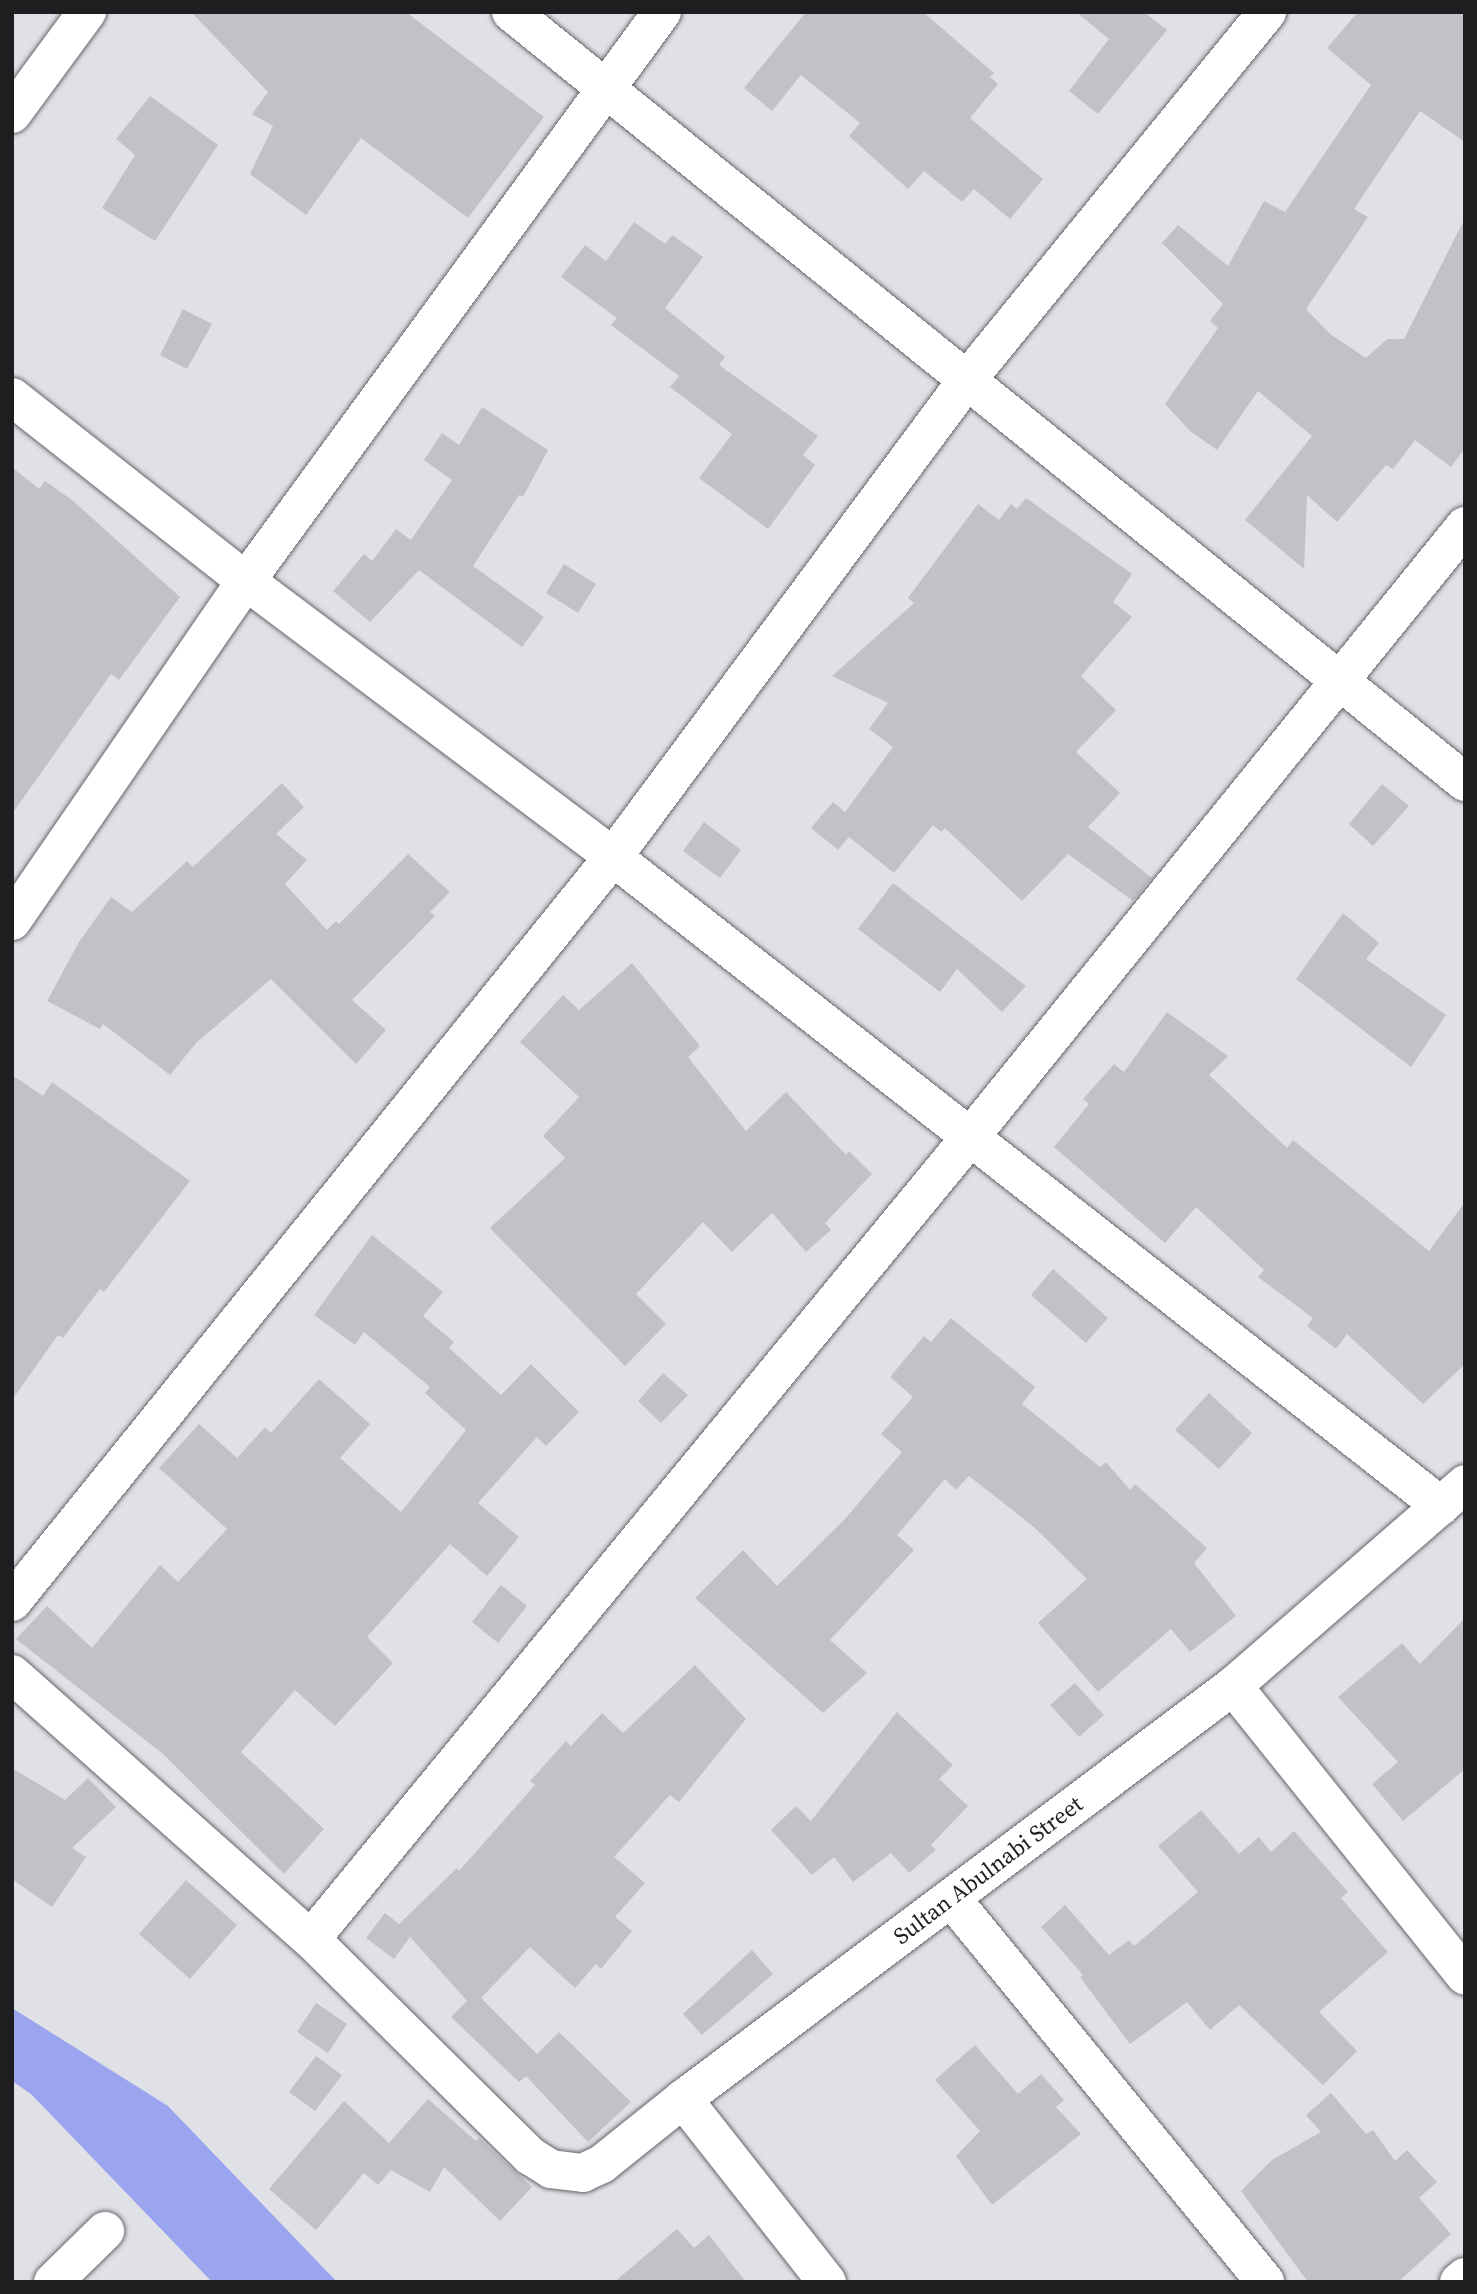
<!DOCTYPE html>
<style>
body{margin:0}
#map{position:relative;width:1477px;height:2294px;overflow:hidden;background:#e0e1e7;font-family:"Source Serif 4",serif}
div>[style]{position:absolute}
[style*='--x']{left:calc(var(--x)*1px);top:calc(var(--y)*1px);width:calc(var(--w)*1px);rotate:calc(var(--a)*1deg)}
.water>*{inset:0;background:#9ba4ef}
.building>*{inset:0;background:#c1c2c8}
.roads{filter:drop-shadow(0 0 2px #65666b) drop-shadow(0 0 2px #65666b)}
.minor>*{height:38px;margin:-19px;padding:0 19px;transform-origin:19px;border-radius:19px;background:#fff}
span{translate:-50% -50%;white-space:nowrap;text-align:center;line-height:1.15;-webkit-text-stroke:6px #fff;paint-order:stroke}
.street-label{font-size:23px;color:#1e1e20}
.frame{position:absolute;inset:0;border:14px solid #1e1e20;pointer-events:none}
</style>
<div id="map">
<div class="water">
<i style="clip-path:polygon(12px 2008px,168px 2106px,337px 2282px,212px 2282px,31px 2094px,12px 2081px)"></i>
</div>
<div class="building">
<i style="clip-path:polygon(191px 12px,406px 12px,544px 117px,468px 218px,361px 138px,306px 215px,250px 174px,273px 126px,252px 114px,268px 92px)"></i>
<i style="clip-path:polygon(806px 12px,923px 12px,994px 73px,990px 77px,998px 84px,970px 118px,1043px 179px,1010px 219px,974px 189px,962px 202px,924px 171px,908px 189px,849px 136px,860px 123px,801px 75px,772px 111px,744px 88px)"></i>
<i style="clip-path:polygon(1076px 12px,1144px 12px,1167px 30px,1098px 114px,1069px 91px,1109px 39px)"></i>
<i style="clip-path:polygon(1358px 12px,1465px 12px,1465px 142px,1420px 111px,1354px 209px,1368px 217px,1306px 309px,1330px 334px,1366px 358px,1387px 339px,1404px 339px,1465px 218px,1465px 448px,1451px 467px,1415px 440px,1393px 469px,1386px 465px,1337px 522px,1307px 495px,1304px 569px,1245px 520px,1312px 436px,1258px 391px,1217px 450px,1190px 431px,1165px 404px,1218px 328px,1210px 321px,1223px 304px,1162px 243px,1178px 225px,1228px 266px,1264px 201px,1285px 212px,1371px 85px,1327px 48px)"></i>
<i style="clip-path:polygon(150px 96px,218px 145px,155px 241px,102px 208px,135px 155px,116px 139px)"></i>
<i style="clip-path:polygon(634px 222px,665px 244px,672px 235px,703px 257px,665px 308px,725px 357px,719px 365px,818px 436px,803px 455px,815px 465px,768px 529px,699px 478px,732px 434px,670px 387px,679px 376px,611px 325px,617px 318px,561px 277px,585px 245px,606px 261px)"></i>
<i style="clip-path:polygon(183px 309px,212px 324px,187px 369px,160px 355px)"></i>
<i style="clip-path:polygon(482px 407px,548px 450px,523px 497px,519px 495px,473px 566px,544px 617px,522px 647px,419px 570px,370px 622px,333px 591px,364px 554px,372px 561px,396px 529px,411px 540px,452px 480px,424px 460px,442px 433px,459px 445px)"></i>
<i style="clip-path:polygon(12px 467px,39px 489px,45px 481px,72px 500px,180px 597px,119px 680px,111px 674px,12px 814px)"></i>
<i style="clip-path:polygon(1026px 498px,1132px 574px,1113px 602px,1132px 617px,1081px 676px,1116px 710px,1076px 752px,1120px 793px,1088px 827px,1152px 878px,1133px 901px,1068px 854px,1022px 901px,945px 828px,941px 832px,933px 825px,894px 873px,849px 837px,838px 850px,811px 828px,833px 802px,845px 812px,893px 747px,869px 729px,888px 703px,832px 676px,914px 603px,908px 598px,978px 504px,999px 520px,1011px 504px,1017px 509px)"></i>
<i style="clip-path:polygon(564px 564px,596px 584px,578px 613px,546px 593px)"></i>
<i style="clip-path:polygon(282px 783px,304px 807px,276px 834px,307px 860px,285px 884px,327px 930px,336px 921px,339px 924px,408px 854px,450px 892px,430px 912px,435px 916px,352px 1000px,386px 1030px,356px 1064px,271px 979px,196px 1043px,170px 1075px,103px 1024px,100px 1029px,47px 1001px,79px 942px,111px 897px,132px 912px,187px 861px,193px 867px)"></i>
<i style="clip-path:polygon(1382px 784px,1409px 806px,1373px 846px,1349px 824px)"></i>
<i style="clip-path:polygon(704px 822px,741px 850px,720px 878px,683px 851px)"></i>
<i style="clip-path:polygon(893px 883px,1026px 986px,1002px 1012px,957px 969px,940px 992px,858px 929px)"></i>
<i style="clip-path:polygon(1343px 913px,1379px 943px,1366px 959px,1446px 1015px,1411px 1067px,1296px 979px)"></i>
<i style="clip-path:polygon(632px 963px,700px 1046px,688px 1057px,746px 1131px,786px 1092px,846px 1155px,849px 1151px,872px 1174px,825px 1223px,831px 1230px,806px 1252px,772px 1213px,732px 1252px,703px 1222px,636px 1294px,666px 1324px,625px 1366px,490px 1228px,565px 1158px,543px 1136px,579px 1097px,520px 1042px,563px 995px,579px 1010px)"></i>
<i style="clip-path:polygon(1167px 1012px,1228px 1056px,1209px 1075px,1287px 1148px,1293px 1140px,1429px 1251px,1465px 1202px,1465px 1364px,1423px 1404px,1347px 1334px,1336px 1349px,1307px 1326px,1313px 1318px,1258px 1277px,1264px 1270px,1196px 1207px,1165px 1243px,1054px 1147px,1089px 1104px,1083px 1099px,1114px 1064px,1124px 1072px)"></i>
<i style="clip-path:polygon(12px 1075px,43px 1096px,52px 1082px,190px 1181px,104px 1292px,100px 1289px,63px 1338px,58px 1335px,12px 1400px)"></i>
<i style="clip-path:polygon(372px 1235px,443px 1292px,423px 1316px,454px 1342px,449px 1348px,501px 1395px,531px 1364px,579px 1412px,546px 1446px,537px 1437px,478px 1503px,519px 1537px,487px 1576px,450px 1544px,367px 1637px,393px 1663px,335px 1726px,295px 1690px,241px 1752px,324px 1829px,284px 1874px,163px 1754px,16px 1639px,47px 1606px,92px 1648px,160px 1565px,178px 1582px,227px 1529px,159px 1468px,199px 1424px,237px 1458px,265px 1427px,271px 1433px,319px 1379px,370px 1424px,340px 1458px,401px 1512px,466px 1430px,425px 1393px,430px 1387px,364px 1332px,355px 1345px,314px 1315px)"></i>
<i style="clip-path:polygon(1053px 1269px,1108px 1318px,1086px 1343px,1031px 1295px)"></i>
<i style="clip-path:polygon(951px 1318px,1035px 1387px,1022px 1404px,1100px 1467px,1106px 1462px,1130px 1490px,1135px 1484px,1207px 1548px,1194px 1563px,1236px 1616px,1190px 1652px,1171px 1629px,1098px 1692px,1038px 1623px,1087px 1579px,1035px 1528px,969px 1476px,956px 1490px,945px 1479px,897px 1535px,914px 1550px,830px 1640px,867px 1673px,823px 1713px,695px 1598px,743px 1550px,777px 1586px,844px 1520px,902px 1452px,881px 1434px,913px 1397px,890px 1377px,924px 1336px,931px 1342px)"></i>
<i style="clip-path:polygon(663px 1373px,688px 1395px,661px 1423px,638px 1401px)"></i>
<i style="clip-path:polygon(1209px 1393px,1252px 1433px,1219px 1469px,1175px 1430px)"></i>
<i style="clip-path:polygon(501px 1585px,527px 1606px,498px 1643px,472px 1622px)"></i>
<i style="clip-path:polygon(1465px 1618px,1465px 1769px,1403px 1821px,1372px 1784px,1398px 1762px,1338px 1697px,1402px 1643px,1420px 1664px)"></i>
<i style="clip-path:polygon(695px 1665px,746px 1719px,679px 1802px,670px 1795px,614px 1857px,645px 1883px,615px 1917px,632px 1931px,601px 1969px,596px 1964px,575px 1988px,530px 1947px,481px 1998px,537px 2054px,559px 2032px,631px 2102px,588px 2142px,526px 2076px,519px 2082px,451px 2017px,467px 2001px,410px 1937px,394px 1959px,366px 1938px,385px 1913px,399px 1924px,457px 1868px,459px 1871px,535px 1785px,530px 1781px,566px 1741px,571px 1746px,602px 1713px,623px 1733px)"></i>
<i style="clip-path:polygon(1075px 1683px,1104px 1715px,1079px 1737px,1050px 1705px)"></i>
<i style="clip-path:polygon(897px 1712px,953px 1765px,939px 1779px,968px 1806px,931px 1845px,936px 1850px,909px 1873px,891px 1853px,853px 1882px,834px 1857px,812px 1875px,771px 1830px,796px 1806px,811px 1821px)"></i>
<i style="clip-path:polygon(12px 1768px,65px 1800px,88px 1778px,116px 1807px,72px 1848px,86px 1857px,52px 1907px,12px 1879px)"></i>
<i style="clip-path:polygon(1201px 1810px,1239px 1854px,1259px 1837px,1271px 1852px,1294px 1831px,1348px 1892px,1341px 1898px,1388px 1952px,1319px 2012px,1357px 2051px,1323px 2085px,1239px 2005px,1210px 2030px,1187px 2002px,1130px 2044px,1080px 1977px,1083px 1975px,1041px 1927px,1065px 1905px,1109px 1955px,1129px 1940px,1134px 1946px,1198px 1892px,1158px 1846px)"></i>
<i style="clip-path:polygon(186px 1880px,237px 1925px,190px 1979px,139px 1934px)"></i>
<i style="clip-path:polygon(752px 1950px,773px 1974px,702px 2035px,683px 2014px)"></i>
<i style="clip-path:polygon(316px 2003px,347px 2024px,328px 2053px,297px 2032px)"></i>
<i style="clip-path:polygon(975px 2045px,1018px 2094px,1041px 2074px,1064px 2100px,1056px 2107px,1081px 2134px,992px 2205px,956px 2156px,980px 2131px,935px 2080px)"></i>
<i style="clip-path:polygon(316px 2056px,342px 2075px,315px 2111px,289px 2092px)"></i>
<i style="clip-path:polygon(1331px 2093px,1366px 2134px,1373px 2130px,1395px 2161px,1407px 2150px,1437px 2182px,1419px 2198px,1451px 2234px,1398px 2282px,1308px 2282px,1241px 2191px,1272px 2160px,1321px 2132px,1306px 2115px)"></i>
<i style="clip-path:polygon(428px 2099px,476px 2141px,479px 2138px,532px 2187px,500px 2221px,444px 2167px,430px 2192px,391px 2170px,378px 2185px,364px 2173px,316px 2230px,269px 2189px,344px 2101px,389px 2143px)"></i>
<i style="clip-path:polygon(677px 2229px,694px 2248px,709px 2235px,746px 2282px,614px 2282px)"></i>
</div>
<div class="roads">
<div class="minor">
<i style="--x:511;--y:12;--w:1226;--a:38.91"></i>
<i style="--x:12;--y:114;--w:127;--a:-53.7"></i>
<i style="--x:12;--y:397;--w:298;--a:38.2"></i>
<i style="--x:246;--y:581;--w:459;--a:36.9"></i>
<i style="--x:613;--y:857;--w:1052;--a:38.09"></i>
<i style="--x:12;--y:921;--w:413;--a:-55.5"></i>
<i style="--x:246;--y:581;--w:705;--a:-53.83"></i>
<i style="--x:12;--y:1602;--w:957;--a:-51.11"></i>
<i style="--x:613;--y:857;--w:594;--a:-53.42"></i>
<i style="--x:967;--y:380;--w:475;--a:-50.8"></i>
<i style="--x:12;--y:1674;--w:400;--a:41.6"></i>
<i style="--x:1233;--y:1686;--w:371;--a:51.3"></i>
<i style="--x:951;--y:1898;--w:496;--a:50.7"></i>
<i style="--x:683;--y:2099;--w:104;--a:141.3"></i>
<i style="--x:602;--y:2164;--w:21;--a:155"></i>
<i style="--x:583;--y:2173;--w:32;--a:-173"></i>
<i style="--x:551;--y:2169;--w:25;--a:-148"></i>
<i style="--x:530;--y:2156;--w:308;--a:-135.3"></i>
<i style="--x:311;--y:1939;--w:1039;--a:-50.58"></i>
<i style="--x:971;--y:1136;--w:785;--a:-51"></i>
<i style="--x:53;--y:2282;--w:73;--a:-44.4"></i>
<i style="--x:827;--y:2282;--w:233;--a:-128.2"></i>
<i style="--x:683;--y:2099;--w:688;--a:-36.9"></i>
<i style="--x:1233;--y:1686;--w:308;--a:-41"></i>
<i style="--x:1459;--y:2282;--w:8;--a:-40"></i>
</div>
</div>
<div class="street-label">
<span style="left:988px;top:1870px;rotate:-37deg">Sultan Abulnabi Street</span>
</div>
<div class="frame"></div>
</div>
